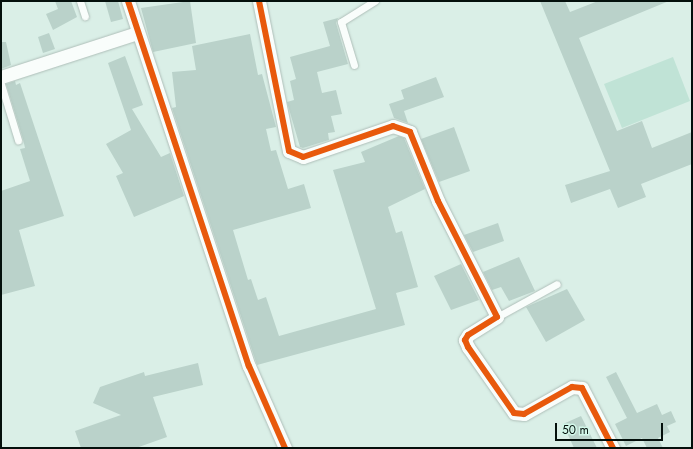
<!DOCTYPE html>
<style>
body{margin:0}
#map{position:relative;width:693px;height:449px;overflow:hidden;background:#daefe7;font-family:Jost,sans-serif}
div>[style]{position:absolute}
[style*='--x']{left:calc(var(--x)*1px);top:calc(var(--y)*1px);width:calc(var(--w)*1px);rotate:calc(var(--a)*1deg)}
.green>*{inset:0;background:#c0e3d6}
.building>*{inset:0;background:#bad2ca}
.roads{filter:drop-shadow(0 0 1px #aebeb8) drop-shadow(0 0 1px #aebeb8)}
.service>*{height:7px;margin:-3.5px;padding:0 3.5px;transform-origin:3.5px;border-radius:3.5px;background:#f9fdfb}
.minor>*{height:13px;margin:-6.5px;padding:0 6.5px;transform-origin:6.5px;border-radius:6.5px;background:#f9fdfb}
.cycleway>*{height:6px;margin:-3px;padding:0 3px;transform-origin:3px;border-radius:3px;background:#e8590c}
span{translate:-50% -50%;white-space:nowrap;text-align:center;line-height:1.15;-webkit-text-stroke:3px #d2f7e9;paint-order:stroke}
.frame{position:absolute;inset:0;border:2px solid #04100c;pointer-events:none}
.scale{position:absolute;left:555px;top:423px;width:108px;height:18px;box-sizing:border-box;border:2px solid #04100c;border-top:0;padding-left:5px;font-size:12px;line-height:14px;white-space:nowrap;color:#04100c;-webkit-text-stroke:3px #d2f7e9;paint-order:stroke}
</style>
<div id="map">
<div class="green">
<i style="clip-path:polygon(673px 57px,690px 101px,622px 128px,604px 84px)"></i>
</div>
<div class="building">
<i style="clip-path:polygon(55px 1px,71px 1px,77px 17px,53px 30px,46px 14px,58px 9px)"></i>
<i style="clip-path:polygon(105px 1px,118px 1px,123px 19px,111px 22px)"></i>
<i style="clip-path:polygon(190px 1px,196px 43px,153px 52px,141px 8px)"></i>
<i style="clip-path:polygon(540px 1px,565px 1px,570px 12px,598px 1px,669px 1px,579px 38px,617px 131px,642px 121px,652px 148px,692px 132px,692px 164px,641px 184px,646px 197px,618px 208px,610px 189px,571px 203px,565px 185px,610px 171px)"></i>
<i style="clip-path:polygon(338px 18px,336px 23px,348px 64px,317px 72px,322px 93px,336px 90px,342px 114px,331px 116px,335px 132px,328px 133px,329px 140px,303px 148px,300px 147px,287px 102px,294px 100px,290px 81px,296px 79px,290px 57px,330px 46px,323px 22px)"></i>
<i style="clip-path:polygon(49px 33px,55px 49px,43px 53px,38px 37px)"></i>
<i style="clip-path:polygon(250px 34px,258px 75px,262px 74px,276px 127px,266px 129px,271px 151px,276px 150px,288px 189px,304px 184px,311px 208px,233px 230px,248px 280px,251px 279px,258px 300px,266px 297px,279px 336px,376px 309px,333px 170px,365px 162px,361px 152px,399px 136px,404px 138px,425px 189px,388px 207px,396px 233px,402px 231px,418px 287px,396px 293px,405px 325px,257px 365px,172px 108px,176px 107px,172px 72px,196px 70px,192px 46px)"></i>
<i style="clip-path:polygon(1px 42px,6px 42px,11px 65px,1px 69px)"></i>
<i style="clip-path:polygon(125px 56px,143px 105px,132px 109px,161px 157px,170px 153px,184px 196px,134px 217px,116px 176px,123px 173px,106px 144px,131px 130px,108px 63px)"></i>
<i style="clip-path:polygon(436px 77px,444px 97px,404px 111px,408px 123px,394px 118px,389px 104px,404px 99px,401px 90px)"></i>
<i style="clip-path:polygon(15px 81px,16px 85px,20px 83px,64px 216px,19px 230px,35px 286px,1px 295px,1px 191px,30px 181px,20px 149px,25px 148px,23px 139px,6px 84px)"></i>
<i style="clip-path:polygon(454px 127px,470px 171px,439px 182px,421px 139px)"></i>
<i style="clip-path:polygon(498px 223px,504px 241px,473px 252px,464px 235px)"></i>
<i style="clip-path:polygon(519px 257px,535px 291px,509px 301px,501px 287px,492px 290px,483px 272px)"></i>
<i style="clip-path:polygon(461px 264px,479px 300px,451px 310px,434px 276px)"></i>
<i style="clip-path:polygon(567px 289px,585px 320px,546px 342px,526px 307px)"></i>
<i style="clip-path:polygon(198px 363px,203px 385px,153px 397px,167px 437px,136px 448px,81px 448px,75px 431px,121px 415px,93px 403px,100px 387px,144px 372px,145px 376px)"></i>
<i style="clip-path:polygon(616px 372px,637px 413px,657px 404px,662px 415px,671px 411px,676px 422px,667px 426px,670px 432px,658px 438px,663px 448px,647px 448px,642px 438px,626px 446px,615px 424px,627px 418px,606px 377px)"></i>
<i style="clip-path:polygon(581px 416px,597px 448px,574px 448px,563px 424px)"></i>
</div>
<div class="roads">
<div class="service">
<i style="--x:80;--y:1;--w:16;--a:72"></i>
<i style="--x:354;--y:65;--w:45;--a:-106.8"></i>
<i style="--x:341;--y:22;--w:40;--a:-32"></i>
<i style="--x:1;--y:84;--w:59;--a:73.1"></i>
<i style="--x:497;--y:317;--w:68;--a:-28.8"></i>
</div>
<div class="minor">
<i style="--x:128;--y:1;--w:385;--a:71.7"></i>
<i style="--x:249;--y:366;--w:90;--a:66.3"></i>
<i style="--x:259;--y:1;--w:153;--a:78.7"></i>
<i style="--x:289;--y:151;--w:15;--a:23"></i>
<i style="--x:303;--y:157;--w:95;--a:-19"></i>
<i style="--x:393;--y:126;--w:18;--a:19"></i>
<i style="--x:410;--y:132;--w:74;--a:67.9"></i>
<i style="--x:438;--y:201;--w:130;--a:63"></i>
<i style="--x:497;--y:317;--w:34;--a:148"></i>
<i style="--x:468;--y:335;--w:6;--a:121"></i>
<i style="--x:465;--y:340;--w:8;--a:67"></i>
<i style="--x:468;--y:347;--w:80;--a:55.1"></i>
<i style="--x:514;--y:413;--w:10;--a:6"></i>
<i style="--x:524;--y:414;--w:55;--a:-29.4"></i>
<i style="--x:572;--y:387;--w:10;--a:6"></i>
<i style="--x:582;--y:388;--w:68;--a:62.7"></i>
<i style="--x:1;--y:77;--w:143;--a:-17.9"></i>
</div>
</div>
<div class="cycleway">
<i style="--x:128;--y:1;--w:385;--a:71.7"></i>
<i style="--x:249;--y:366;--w:90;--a:66.3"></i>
<i style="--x:259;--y:1;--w:153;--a:78.7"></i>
<i style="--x:289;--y:151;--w:15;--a:23"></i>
<i style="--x:303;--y:157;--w:95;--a:-19"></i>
<i style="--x:393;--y:126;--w:18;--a:19"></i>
<i style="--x:410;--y:132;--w:74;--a:67.9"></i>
<i style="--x:438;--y:201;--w:130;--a:63"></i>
<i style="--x:497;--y:317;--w:34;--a:148"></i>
<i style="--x:468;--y:335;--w:6;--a:121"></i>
<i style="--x:465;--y:340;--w:8;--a:67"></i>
<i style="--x:468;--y:347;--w:80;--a:55.1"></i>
<i style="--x:514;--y:413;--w:10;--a:6"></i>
<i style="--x:524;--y:414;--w:55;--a:-29.4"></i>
<i style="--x:572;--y:387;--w:10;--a:6"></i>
<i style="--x:582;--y:388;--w:68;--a:62.7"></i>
</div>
<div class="frame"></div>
<div class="scale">50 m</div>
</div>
